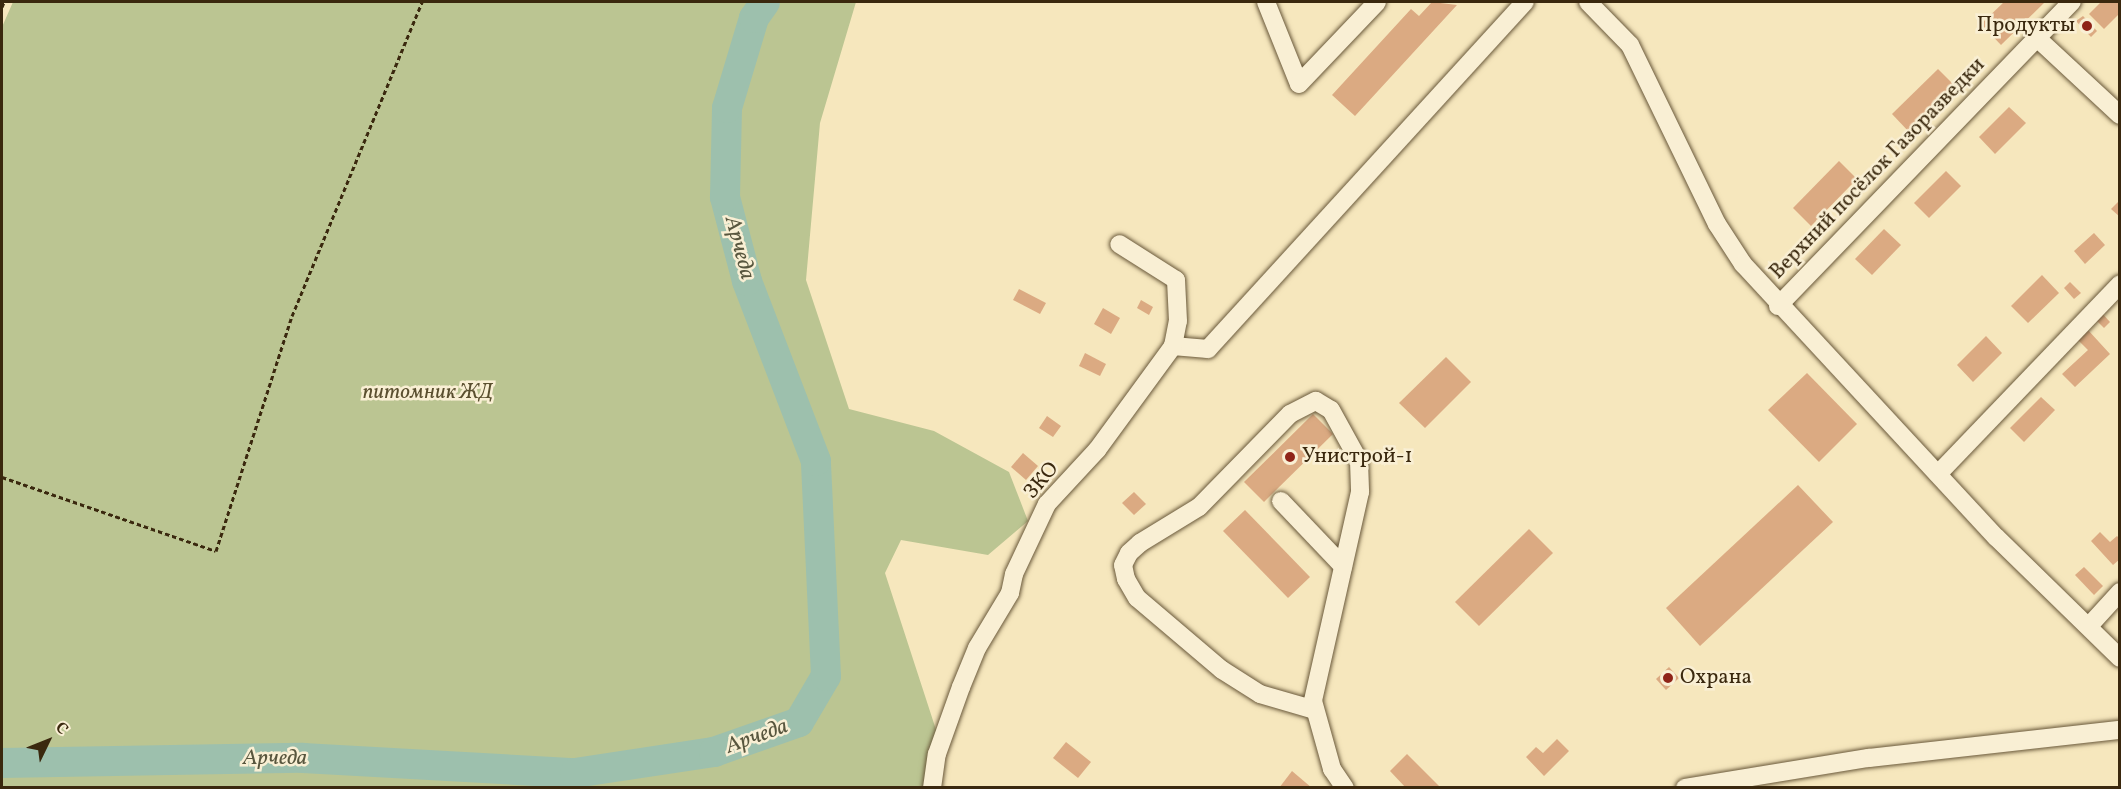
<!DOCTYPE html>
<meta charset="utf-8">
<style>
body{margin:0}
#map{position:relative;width:2121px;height:789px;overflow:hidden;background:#f6e7bd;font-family:Vollkorn,serif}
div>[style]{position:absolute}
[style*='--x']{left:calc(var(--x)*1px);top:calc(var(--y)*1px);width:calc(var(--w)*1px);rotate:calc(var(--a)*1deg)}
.green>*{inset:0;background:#bbc592}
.river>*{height:30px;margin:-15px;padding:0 15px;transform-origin:15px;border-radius:15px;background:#9dc0ad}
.building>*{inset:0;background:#dbaa82}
.path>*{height:3px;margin-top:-1.5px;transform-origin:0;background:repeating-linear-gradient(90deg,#3a280e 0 4.5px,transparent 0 7.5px)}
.roads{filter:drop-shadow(0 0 2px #69583a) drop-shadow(0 0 2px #69583a)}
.minor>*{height:18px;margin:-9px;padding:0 9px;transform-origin:9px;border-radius:9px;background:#f9efd4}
.dots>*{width:16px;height:16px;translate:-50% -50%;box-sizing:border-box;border:3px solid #f9efd4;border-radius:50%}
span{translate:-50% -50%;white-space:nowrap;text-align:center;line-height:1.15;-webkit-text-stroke:5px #f9efd4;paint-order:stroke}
.poi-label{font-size:21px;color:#3a280e}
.right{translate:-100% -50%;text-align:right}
.left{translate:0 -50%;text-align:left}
.street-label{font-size:21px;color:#3a280e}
.park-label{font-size:21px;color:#5a4f2f;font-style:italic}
.water-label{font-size:22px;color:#58563e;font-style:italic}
.frame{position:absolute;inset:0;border:3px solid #3a280e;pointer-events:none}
.north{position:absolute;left:18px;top:711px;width:60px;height:60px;-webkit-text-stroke:4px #f9efd4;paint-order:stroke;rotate:47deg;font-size:16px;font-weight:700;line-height:24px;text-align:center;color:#3a280e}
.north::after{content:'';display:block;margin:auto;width:21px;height:27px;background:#3a280e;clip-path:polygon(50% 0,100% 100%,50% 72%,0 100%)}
</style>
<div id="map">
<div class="green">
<i style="clip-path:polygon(13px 2px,856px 2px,820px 123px,806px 280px,849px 409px,934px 431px,1009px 472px,1028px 521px,988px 555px,901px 540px,885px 573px,940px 742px,938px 787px,2px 788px,2px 27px)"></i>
</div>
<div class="river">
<i style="--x:2;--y:763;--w:301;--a:-1"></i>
<i style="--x:303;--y:758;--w:272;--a:3.2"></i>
<i style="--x:575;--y:773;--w:141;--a:-8.6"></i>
<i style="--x:714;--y:752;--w:90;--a:-19.4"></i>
<i style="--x:799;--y:722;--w:53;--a:-59.6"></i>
<i style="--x:826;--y:676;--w:215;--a:-92.7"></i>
<i style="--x:816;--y:461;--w:193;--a:-111"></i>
<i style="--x:747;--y:281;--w:87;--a:-104.7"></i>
<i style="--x:725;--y:197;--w:89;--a:-88.7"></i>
<i style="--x:727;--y:108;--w:94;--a:-73.3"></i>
<i style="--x:754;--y:18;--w:19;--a:-55"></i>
</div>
<div class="building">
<i style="clip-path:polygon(1432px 2px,1457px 5px,1355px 116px,1332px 95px,1411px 9px,1419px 16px)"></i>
<i style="clip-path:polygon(2004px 2px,2045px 2px,2001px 45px,1981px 24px)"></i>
<i style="clip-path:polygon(2101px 2px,2120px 2px,2120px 13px,2104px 29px,2089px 14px)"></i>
<i style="clip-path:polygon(2083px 16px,2097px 31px,2091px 37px,2076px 21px)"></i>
<i style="clip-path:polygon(1938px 69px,1956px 87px,1910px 133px,1892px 114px)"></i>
<i style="clip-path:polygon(2009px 107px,2026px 123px,1995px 154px,1979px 137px)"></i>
<i style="clip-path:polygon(1839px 161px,1857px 179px,1811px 226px,1793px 208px)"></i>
<i style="clip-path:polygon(1946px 171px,1961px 186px,1929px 218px,1914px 203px)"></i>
<i style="clip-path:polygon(2120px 200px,2120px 217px,2111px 209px)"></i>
<i style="clip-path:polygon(1884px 229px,1901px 245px,1872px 275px,1855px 259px)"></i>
<i style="clip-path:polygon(2094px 233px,2105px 245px,2085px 264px,2074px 251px)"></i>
<i style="clip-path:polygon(2042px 275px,2059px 293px,2028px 323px,2011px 306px)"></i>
<i style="clip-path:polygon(2070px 282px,2081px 293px,2074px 299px,2064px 288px)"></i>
<i style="clip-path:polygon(1019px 289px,1046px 303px,1040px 314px,1013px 300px)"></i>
<i style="clip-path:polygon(1141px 300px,1153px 307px,1149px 315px,1137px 308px)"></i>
<i style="clip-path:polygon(1103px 308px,1120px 318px,1111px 334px,1094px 324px)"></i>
<i style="clip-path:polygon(2100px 311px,2110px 322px,2104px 328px,2093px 317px)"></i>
<i style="clip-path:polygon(2088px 330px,2110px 354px,2075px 387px,2062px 374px,2088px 350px,2078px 340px)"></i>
<i style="clip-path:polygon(1986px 336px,2002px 353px,1973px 382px,1957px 365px)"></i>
<i style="clip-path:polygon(1085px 353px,1106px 364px,1100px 376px,1079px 366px)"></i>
<i style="clip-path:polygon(1446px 357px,1471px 382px,1425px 428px,1399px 403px)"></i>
<i style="clip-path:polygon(1807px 373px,1857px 424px,1819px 462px,1768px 410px)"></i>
<i style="clip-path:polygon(2041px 397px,2055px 410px,2024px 442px,2010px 428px)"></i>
<i style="clip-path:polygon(1313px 414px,1333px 434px,1264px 502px,1244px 482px)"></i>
<i style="clip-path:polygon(1047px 416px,1061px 426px,1053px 437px,1039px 428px)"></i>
<i style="clip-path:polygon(1023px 453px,1038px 466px,1026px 480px,1011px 467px)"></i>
<i style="clip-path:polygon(1798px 485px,1833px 522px,1700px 646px,1666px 608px)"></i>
<i style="clip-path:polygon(1134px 492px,1146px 504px,1134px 515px,1122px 503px)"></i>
<i style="clip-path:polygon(1245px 510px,1310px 577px,1288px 598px,1223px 531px)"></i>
<i style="clip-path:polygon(1529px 529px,1553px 553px,1479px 626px,1455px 602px)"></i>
<i style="clip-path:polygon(2100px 532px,2110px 542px,2117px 536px,2120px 539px,2120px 559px,2113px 565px,2091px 541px)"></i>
<i style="clip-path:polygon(2084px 567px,2103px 586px,2094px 595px,2075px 575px)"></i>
<i style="clip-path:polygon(1669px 667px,1679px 678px,1666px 690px,1656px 679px)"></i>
<i style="clip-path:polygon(1557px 739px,1569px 751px,1544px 776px,1526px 757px,1536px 747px,1543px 753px)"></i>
<i style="clip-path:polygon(1066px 742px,1091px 762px,1078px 778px,1053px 758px)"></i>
<i style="clip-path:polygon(1407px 754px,1441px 788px,1406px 788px,1390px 771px)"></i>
<i style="clip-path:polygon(1292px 771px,1312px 788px,1279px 788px)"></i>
</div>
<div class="path">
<i style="--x:2;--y:7;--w:5;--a:-68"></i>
<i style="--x:2;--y:477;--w:226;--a:19.1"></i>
<i style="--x:216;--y:551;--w:247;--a:-72.1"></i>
<i style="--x:292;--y:316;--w:340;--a:-67.5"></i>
</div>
<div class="roads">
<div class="minor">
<i style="--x:1266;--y:2;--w:88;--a:68.1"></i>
<i style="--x:1299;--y:84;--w:113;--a:-46.4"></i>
<i style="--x:1588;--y:2;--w:60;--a:45.7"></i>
<i style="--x:1630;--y:45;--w:199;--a:64.1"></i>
<i style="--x:1717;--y:224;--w:48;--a:57"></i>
<i style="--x:1743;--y:264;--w:372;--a:47.2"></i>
<i style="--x:1996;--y:537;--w:173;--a:44.3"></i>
<i style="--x:2037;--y:38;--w:113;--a:42.9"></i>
<i style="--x:1778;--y:306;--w:423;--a:-46"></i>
<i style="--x:1173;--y:346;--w:35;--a:5"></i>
<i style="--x:1208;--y:349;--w:470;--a:-47.6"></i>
<i style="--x:1938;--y:474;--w:263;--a:-46.2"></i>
<i style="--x:1281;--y:501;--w:90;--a:46.4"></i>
<i style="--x:2089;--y:626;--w:46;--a:-47.6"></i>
<i style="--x:1315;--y:710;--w:57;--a:-163.8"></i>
<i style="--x:1260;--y:694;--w:45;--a:-147.7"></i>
<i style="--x:1222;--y:670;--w:111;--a:-139.7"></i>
<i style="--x:1137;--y:598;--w:22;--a:-120"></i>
<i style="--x:1126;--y:579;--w:14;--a:-102"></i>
<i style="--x:1123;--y:565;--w:13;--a:-63"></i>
<i style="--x:1129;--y:553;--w:15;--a:-42"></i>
<i style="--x:1140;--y:543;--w:69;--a:-31.4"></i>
<i style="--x:1199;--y:507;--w:130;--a:-45.6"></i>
<i style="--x:1290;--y:414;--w:29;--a:-27"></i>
<i style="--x:1316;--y:401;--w:17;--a:31"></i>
<i style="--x:1331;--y:410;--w:58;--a:61.2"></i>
<i style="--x:1359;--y:461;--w:31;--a:88"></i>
<i style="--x:1360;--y:492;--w:214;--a:102.7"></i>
<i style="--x:1313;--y:701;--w:71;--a:74.4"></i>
<i style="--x:1332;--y:769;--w:23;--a:56"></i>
<i style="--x:932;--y:788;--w:34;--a:-82"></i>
<i style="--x:937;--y:754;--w:71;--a:-70.3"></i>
<i style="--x:961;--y:687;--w:42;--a:-67.7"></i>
<i style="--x:977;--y:648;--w:64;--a:-59"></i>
<i style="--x:1010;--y:593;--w:19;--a:-78"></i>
<i style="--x:1014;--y:574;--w:77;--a:-64.8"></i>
<i style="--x:1047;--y:504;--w:74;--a:-47.2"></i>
<i style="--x:1097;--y:450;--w:129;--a:-53.8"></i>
<i style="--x:1173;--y:346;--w:25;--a:-79"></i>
<i style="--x:1178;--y:321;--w:41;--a:-92.8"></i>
<i style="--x:1176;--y:280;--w:67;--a:-147.7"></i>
<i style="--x:1685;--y:788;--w:186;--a:-9.3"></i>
<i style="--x:1869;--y:758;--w:253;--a:-6.4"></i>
</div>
</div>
<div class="dots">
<i style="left:2087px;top:26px;background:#8f2418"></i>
<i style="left:1290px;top:457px;background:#8f2418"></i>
<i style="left:1668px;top:678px;background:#8f2418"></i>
</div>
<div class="poi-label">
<span class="right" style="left:2075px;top:26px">Продукты</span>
<span class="left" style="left:1302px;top:457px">Унистрой-1</span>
<span class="left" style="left:1680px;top:678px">Охрана</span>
</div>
<div class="street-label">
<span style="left:1878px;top:169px;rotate:-46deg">Верхний посёлок Газоразведки</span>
<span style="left:1042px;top:481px;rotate:-50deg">ЗКО</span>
</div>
<div class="park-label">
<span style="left:428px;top:393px">питомник ЖД</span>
</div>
<div class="water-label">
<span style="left:739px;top:248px;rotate:75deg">Арчеда</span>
<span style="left:757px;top:737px;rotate:-20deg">Арчеда</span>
<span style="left:275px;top:759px">Арчеда</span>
</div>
<div class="frame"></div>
<div class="north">С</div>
</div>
